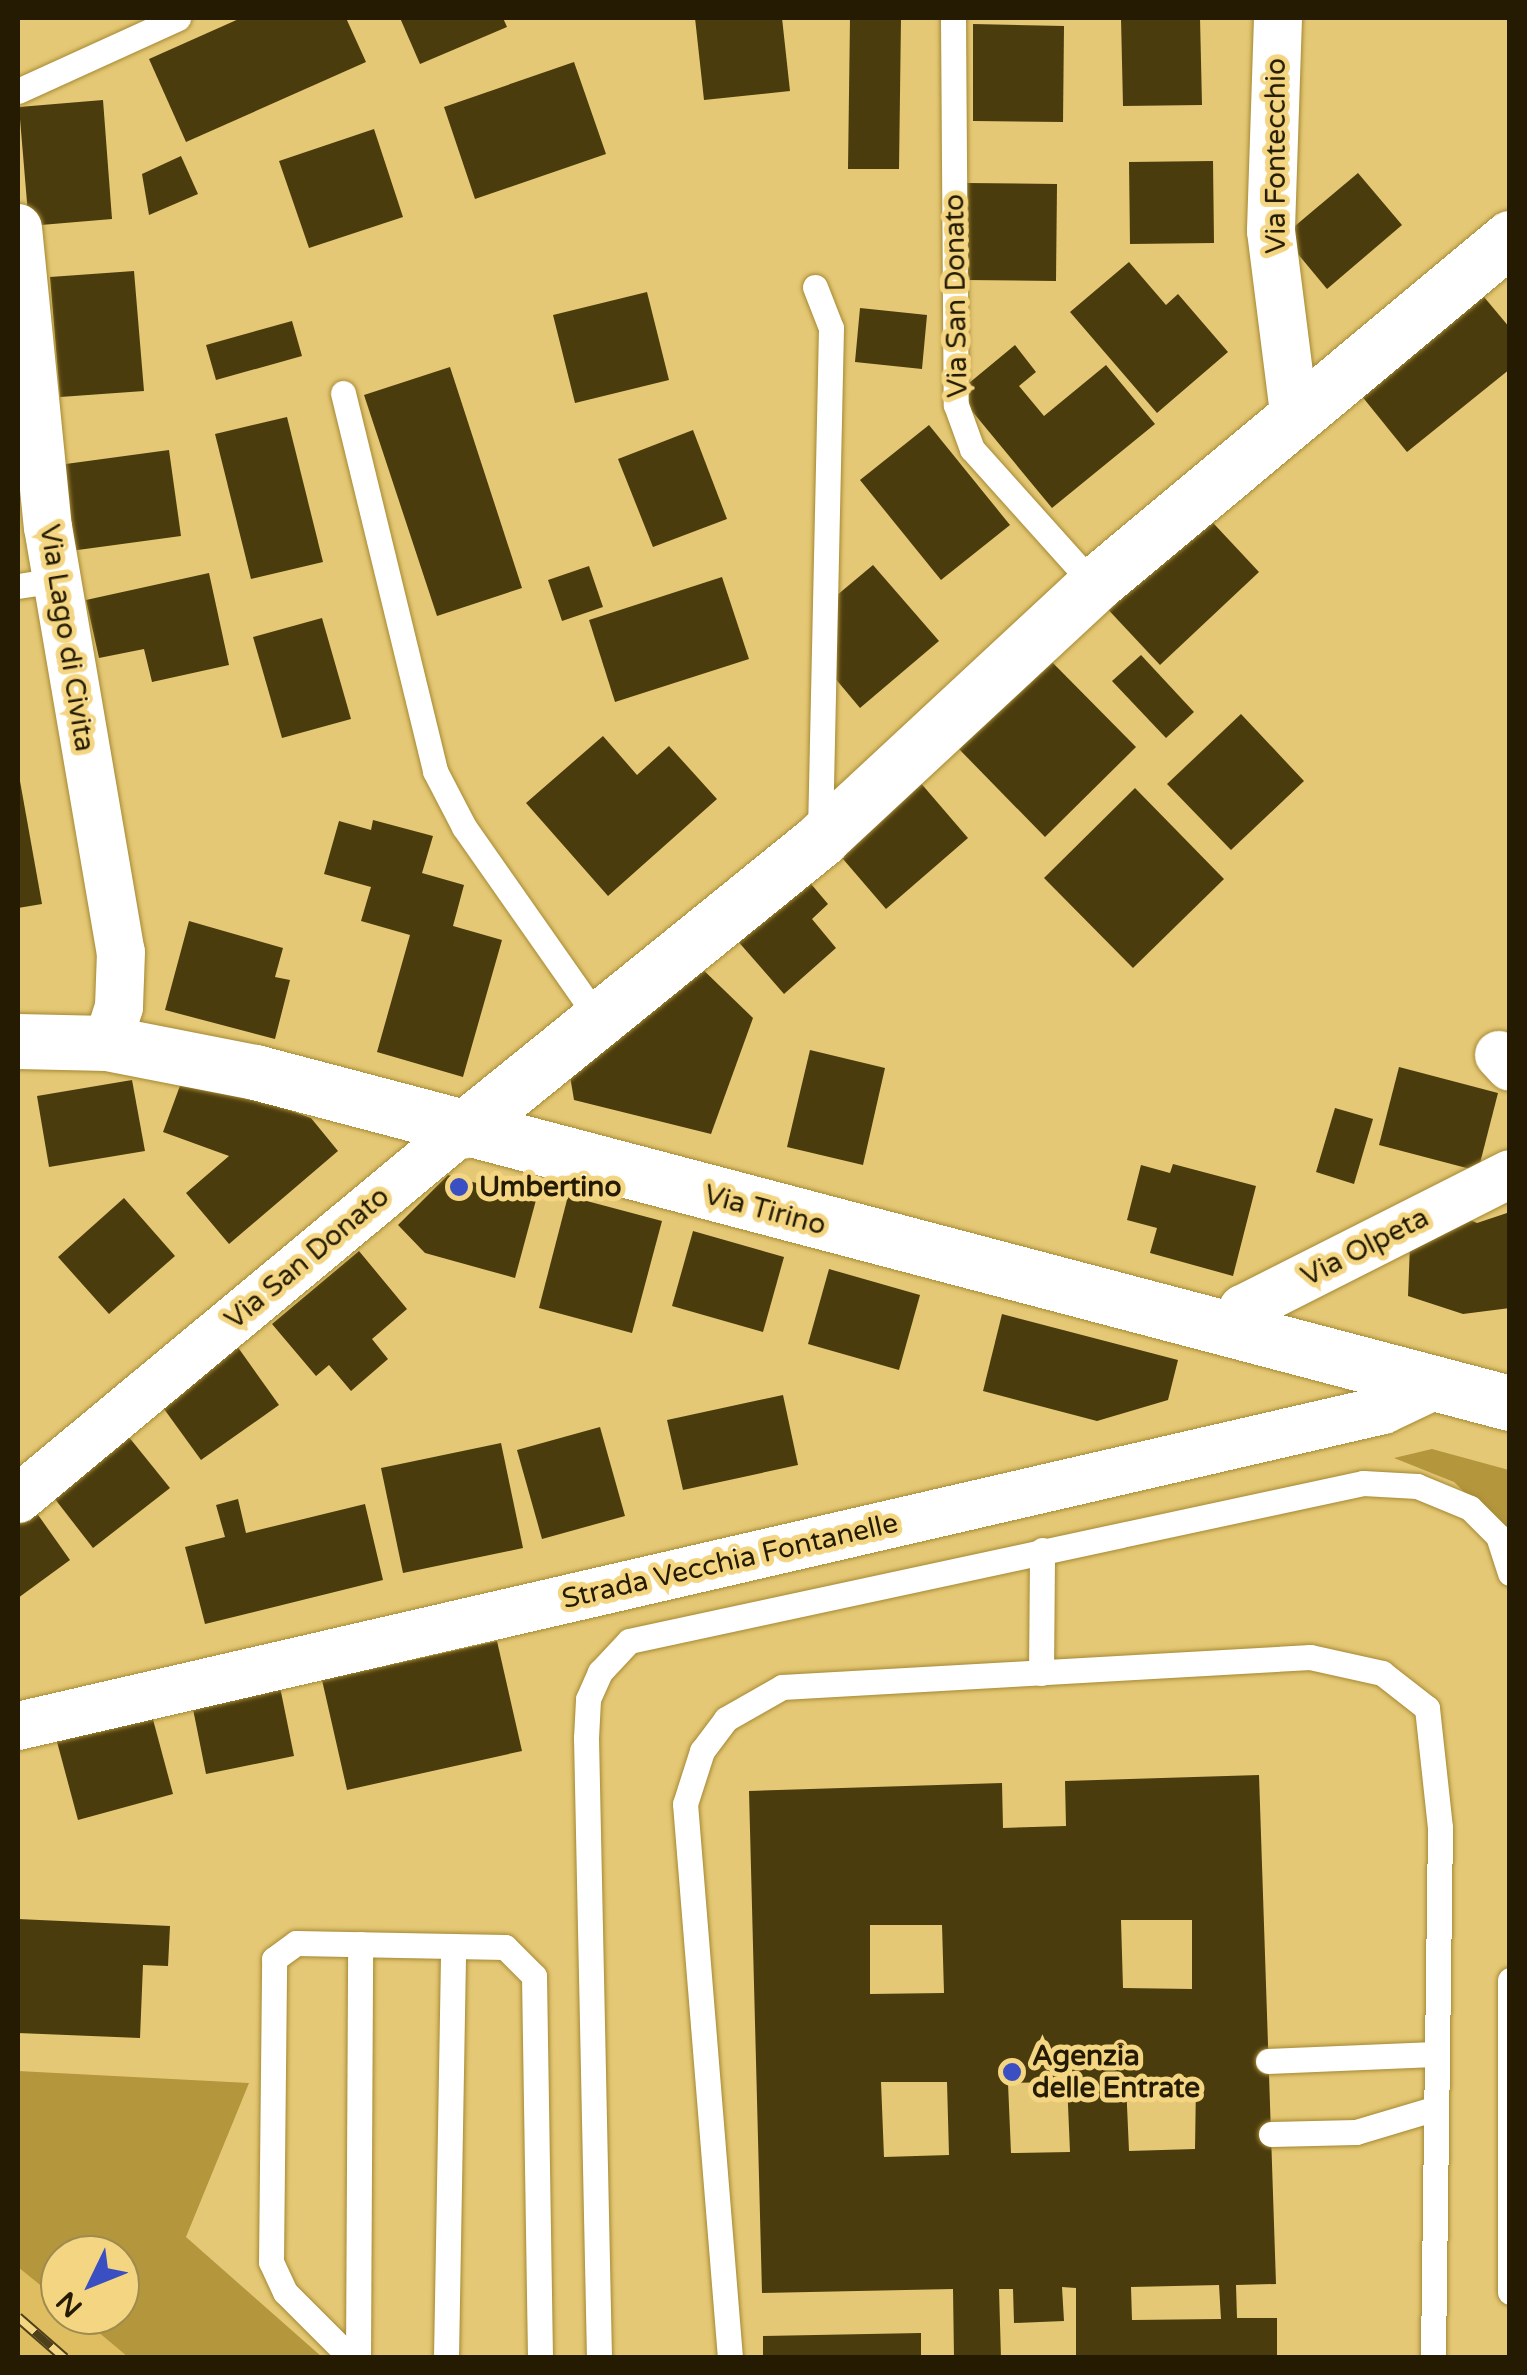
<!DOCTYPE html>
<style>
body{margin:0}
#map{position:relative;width:1527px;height:2375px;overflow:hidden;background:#e5c875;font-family:"Varela Round",sans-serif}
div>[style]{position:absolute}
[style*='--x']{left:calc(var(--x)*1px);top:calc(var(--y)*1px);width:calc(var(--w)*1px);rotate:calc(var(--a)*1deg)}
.built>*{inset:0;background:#dfbe62}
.green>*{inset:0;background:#b4963d}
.building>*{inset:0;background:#4b3c0e}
.roads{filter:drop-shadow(0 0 2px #a58934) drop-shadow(0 0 2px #a58934)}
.lane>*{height:25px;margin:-12.5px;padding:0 12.5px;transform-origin:12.5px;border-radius:12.5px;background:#fff}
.street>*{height:48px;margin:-24px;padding:0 24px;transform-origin:24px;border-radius:24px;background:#fff}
.secondary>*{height:55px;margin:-27.5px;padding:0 27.5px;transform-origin:27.5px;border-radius:27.5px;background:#fff}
.rail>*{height:11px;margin-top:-5.5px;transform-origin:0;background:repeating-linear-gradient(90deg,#f3d582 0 22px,#4d401b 0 44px);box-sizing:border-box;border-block:2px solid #4d401b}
.dots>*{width:28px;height:28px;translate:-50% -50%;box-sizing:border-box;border:5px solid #f3d582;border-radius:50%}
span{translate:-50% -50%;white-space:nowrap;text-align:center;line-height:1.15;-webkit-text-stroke:10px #f3d582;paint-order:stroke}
.street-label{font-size:28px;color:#241b02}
.poi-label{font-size:28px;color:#241b02;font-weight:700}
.left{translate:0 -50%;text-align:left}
.frame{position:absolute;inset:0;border:20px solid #241b02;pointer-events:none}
.north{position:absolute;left:40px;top:2235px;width:100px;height:100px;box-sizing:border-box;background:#f3d582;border:2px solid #a08b4f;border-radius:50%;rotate:227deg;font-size:28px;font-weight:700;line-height:40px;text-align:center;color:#241b02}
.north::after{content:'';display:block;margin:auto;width:35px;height:45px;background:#3a4fc2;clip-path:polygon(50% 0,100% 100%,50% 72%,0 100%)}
</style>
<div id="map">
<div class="built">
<i style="clip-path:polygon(18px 2191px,60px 2255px,60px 2315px,120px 2315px,213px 2357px,18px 2357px)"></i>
</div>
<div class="green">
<i style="clip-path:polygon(1432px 1449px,1509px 1470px,1509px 1559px,1496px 1523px,1454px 1482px,1394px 1458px)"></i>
<i style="clip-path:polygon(18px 2071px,249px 2083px,186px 2237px,322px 2357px,128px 2357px,78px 2315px,120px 2315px,120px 2255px,60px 2255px,60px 2301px,18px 2267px)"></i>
</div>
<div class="building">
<i style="clip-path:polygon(241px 18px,346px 18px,366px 62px,186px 142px,149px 59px)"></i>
<i style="clip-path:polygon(400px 18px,503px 18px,507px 27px,420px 64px)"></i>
<i style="clip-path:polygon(695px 18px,782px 18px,790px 91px,704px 100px)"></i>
<i style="clip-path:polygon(850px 18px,901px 18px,899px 169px,848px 169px)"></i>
<i style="clip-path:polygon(1121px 18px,1200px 18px,1202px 105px,1123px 106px)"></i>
<i style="clip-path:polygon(973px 24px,1064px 26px,1063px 122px,973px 121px)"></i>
<i style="clip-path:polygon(574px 62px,606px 154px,475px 199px,444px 107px)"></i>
<i style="clip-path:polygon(103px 100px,112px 219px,29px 226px,19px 107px)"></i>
<i style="clip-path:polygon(374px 129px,403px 217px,309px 248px,279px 161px)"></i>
<i style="clip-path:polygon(181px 156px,198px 194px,149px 215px,142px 174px)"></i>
<i style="clip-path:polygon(1213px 161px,1214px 243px,1130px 244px,1129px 162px)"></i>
<i style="clip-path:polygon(1358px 173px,1402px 225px,1327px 289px,1283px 236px)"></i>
<i style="clip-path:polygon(966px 183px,1057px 184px,1056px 281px,966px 280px)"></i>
<i style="clip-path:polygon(1129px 262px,1166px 305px,1178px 294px,1228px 352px,1157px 413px,1070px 312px)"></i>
<i style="clip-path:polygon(134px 271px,144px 391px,60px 397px,50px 277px)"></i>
<i style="clip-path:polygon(1474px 285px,1510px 328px,1510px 369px,1407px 452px,1352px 384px)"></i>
<i style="clip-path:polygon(647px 292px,669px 380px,575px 403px,553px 315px)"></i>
<i style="clip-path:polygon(860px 308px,927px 315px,922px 369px,855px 362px)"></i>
<i style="clip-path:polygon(292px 321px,302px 356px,216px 380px,206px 345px)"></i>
<i style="clip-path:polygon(1015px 345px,1036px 372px,1019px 386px,1044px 416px,1106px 365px,1155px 424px,1052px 508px,957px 393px)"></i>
<i style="clip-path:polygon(450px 367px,522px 588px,437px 616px,364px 395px)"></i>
<i style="clip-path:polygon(287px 417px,323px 562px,251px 579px,215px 434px)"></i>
<i style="clip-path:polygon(929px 425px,1010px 525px,941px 580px,860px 480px)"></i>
<i style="clip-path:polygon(693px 430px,727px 519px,653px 547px,618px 459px)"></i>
<i style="clip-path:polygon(169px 450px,181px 536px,63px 552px,51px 466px)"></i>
<i style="clip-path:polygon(1201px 510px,1259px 572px,1160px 665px,1102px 603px)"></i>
<i style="clip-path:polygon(873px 565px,939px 641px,860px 708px,829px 671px,830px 601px)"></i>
<i style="clip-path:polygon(589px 566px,603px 607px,562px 621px,548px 580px)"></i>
<i style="clip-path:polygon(209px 573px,229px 665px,152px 682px,144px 649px,99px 658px,86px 600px)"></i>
<i style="clip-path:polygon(722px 577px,749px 659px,615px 702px,589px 620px)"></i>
<i style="clip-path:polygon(322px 618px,351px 719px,282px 738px,253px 637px)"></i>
<i style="clip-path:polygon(1141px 655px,1194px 712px,1166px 738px,1112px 681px)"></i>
<i style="clip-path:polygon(1047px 657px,1136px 747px,1045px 837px,957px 747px)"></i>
<i style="clip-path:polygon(1241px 714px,1304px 781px,1231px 850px,1167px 784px)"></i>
<i style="clip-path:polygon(603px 736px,637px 775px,669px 746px,717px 799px,608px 896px,526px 803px)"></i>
<i style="clip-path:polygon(18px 770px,42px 904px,18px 908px)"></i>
<i style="clip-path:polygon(919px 781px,968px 838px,886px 909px,837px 852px)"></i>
<i style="clip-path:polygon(1135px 788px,1224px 879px,1133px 968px,1044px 878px)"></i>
<i style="clip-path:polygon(373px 820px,433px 836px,422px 873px,464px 885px,453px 926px,502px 940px,463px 1077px,377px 1052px,410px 935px,361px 921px,371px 887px,324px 874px,339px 821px,371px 830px)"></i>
<i style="clip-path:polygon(806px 878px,828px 904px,812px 919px,836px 948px,784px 994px,736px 939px)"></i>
<i style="clip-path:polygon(189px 921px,283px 948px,275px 977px,290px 980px,275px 1039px,165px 1010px)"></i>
<i style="clip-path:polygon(694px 961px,753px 1018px,711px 1134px,574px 1100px,569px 1070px)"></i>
<i style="clip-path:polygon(810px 1050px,885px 1068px,863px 1165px,787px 1147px)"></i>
<i style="clip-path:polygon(1399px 1067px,1498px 1093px,1478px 1171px,1379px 1145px)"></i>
<i style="clip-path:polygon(185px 1072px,311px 1118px,338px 1151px,229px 1244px,186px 1193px,229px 1156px,163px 1132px)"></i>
<i style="clip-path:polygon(132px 1080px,145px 1151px,49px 1167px,37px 1096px)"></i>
<i style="clip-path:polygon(1335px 1108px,1373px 1119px,1354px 1184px,1316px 1172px)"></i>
<i style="clip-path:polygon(1173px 1164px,1256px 1186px,1233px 1276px,1150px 1253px,1157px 1228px,1127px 1220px,1141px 1165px,1170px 1173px)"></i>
<i style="clip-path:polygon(448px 1175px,536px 1200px,515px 1278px,425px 1253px,398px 1225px)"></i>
<i style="clip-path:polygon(568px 1196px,662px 1221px,632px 1333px,539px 1308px)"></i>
<i style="clip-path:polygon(124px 1198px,175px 1256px,109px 1314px,58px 1257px)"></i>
<i style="clip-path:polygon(1510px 1212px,1510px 1308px,1463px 1314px,1408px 1296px,1410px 1244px,1459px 1215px,1477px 1223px)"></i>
<i style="clip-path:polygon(693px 1231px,784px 1257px,763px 1332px,672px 1306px)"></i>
<i style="clip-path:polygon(359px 1251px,407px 1309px,372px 1339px,388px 1359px,351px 1391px,329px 1365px,316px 1376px,272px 1324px)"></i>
<i style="clip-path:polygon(829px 1269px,920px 1295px,899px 1370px,808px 1344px)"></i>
<i style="clip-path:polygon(1002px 1314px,1178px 1360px,1168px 1400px,1097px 1421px,983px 1391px)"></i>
<i style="clip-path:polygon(237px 1346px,279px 1405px,201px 1460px,159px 1402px)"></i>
<i style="clip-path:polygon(783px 1395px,798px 1465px,683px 1490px,667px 1420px)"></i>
<i style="clip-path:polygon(600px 1427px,625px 1516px,542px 1539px,517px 1450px)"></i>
<i style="clip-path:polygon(124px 1431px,170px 1488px,93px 1548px,48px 1490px)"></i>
<i style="clip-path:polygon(501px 1443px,523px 1548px,403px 1573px,381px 1468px)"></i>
<i style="clip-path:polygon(238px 1499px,246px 1533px,365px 1504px,383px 1580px,205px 1624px,185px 1547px,225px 1537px,216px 1505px)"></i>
<i style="clip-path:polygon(31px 1505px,70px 1560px,18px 1598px,18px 1515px)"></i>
<i style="clip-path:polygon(497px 1641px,522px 1751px,347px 1790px,322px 1680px)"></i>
<i style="clip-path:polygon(280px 1687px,294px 1756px,206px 1774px,192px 1704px)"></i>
<i style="clip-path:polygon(151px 1712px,173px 1794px,78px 1820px,56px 1738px)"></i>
<i style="clip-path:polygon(evenodd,1259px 1775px,1276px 2284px,1236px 2285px,1237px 2318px,1277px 2318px,1277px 2358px,1076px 2358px,1076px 2288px,1062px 2287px,1064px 2321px,1014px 2323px,1013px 2289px,999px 2289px,1001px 2358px,954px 2358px,953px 2289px,762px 2293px,749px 1791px,1002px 1783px,1003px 1828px,1066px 1826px,1065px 1781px,1259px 1775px,1121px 1920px,1192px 1920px,1192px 1989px,1123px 1988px,1121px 1920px,1259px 1775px,870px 1925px,942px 1925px,944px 1993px,870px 1994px,870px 1925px,1259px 1775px,881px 2082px,947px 2082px,949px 2155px,884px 2157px,881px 2082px,1259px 1775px,1067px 2082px,1070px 2152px,1011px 2153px,1008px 2083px,1067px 2082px,1259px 1775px,1196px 2082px,1195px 2149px,1129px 2151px,1126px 2083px,1196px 2082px,1259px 1775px,1219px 2285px,1221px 2319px,1132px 2320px,1131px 2287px,1219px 2285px)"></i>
<i style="clip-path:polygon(18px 1919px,170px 1926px,168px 1966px,143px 1965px,140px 2038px,18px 2033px)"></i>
<i style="clip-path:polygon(921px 2333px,921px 2358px,763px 2358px,763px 2336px)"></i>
</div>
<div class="roads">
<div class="lane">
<i style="--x:953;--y:18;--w:387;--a:89.6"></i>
<i style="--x:956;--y:405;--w:47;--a:70"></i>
<i style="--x:972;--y:449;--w:183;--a:48.1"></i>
<i style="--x:18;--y:91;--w:176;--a:-24.5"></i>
<i style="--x:815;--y:287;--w:44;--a:68.7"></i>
<i style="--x:831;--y:328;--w:506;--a:91.25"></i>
<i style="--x:343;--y:393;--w:389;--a:76.3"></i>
<i style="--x:435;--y:771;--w:63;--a:62.6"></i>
<i style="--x:464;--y:827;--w:237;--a:55"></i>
<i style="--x:18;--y:586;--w:38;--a:-9"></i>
<i style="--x:1041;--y:1673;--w:123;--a:-89.5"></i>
<i style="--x:1510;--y:1980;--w:312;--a:90"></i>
<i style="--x:1268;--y:2061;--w:166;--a:-2.4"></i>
<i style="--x:1271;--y:2134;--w:85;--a:-1.3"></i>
<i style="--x:1356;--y:2132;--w:80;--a:-16.6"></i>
<i style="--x:351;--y:2358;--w:93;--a:-135"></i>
<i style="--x:285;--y:2292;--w:33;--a:-115"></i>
<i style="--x:271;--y:2262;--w:303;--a:-89.4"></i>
<i style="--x:274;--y:1959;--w:27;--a:-36"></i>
<i style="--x:296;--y:1943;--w:209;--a:1.1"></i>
<i style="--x:505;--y:1947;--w:41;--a:45"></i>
<i style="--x:534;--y:1976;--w:382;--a:89.1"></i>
<i style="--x:358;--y:2358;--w:414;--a:-89.7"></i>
<i style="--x:446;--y:2358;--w:412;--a:-89"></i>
<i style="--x:599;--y:2358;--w:620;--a:-91.2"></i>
<i style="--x:586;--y:1738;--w:39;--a:-87"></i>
<i style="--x:588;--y:1699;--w:30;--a:-66"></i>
<i style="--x:600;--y:1672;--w:42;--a:-46.9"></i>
<i style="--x:629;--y:1641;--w:751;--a:-12.15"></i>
<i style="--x:1363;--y:1483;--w:54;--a:3.2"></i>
<i style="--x:1417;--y:1486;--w:57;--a:22.5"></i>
<i style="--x:1470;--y:1508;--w:40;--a:45"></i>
<i style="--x:1498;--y:1536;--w:39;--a:72"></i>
<i style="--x:730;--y:2358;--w:556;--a:-94.64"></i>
<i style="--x:685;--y:1804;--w:56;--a:-72.2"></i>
<i style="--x:702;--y:1751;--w:40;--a:-53"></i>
<i style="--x:726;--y:1719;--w:64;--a:-29.7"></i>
<i style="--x:782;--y:1687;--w:529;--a:-3.25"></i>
<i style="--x:1310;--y:1657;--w:74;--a:12.5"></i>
<i style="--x:1382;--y:1673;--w:57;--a:37.9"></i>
<i style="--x:1427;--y:1708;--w:120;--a:83.8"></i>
<i style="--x:1440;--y:1827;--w:531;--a:90.76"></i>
</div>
<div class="street">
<i style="--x:1278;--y:18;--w:213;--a:91.9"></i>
<i style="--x:1271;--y:231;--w:183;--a:82.8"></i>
<i style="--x:18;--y:228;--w:301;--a:84.3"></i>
<i style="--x:48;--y:527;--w:431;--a:80.3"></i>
<i style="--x:121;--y:952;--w:55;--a:92.1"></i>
<i style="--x:119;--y:1007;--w:38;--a:108"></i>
<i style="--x:1499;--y:1055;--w:16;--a:47"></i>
<i style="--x:1234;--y:1332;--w:25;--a:-69"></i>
<i style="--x:1243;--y:1309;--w:299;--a:-26.8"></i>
<i style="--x:18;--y:1499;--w:576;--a:-39.72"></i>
<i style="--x:18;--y:1726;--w:1401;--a:-13.03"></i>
<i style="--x:1383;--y:1410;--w:61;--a:-25.3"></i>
</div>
<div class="secondary">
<i style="--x:18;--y:1041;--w:89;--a:1.3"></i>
<i style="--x:107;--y:1043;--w:151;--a:11.1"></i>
<i style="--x:255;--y:1072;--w:1298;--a:14.78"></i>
<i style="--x:461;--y:1131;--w:464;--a:-39"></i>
<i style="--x:821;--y:839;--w:373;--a:-42.9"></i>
<i style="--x:1094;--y:585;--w:542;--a:-39.83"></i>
</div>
</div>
<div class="rail">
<i style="--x:18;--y:2317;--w:62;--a:41.1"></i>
</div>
<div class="dots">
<i style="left:459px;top:1187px;background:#3a4fc2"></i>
<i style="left:1012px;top:2072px;background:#3a4fc2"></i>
</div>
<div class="street-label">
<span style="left:1276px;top:156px;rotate:-90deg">Via Fontecchio</span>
<span style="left:956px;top:296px;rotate:-91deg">Via San Donato</span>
<span style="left:67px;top:638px;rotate:81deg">Via Lago di Civita</span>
<span style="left:765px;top:1210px;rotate:15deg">Via Tirino</span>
<span style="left:1365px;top:1247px;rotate:-27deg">Via Olpeta</span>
<span style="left:307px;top:1258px;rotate:-40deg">Via San Donato</span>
<span style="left:730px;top:1561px;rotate:-13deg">Strada Vecchia Fontanelle</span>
</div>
<div class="poi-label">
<span class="left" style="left:479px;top:1187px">Umbertino</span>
<span class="left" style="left:1032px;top:2072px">Agenzia<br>delle Entrate</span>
</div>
<div class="frame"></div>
<div class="north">N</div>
</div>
